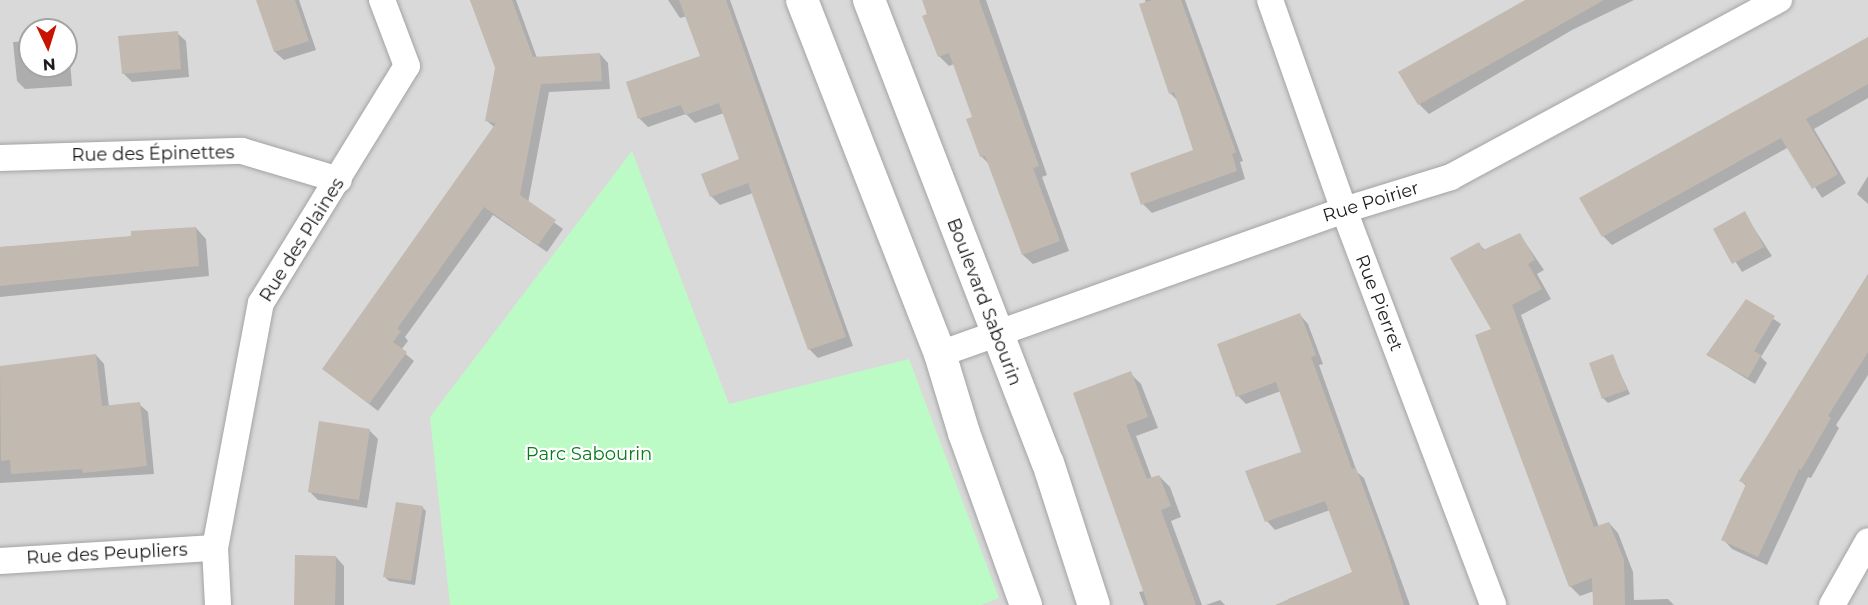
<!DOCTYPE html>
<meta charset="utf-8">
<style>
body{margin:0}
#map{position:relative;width:1868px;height:605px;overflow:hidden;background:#eeebe1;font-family:Montserrat,sans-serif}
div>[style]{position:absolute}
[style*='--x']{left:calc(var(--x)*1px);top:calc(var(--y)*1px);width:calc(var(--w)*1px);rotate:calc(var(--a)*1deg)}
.residential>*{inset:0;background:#dad9d9}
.park>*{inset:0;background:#bcfac6}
.shadow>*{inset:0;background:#0003}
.building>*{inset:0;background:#c2bab1}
.roads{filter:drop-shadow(0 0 2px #a3a3a3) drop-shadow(0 0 2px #a3a3a3)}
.minor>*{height:26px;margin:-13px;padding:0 13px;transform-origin:13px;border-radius:13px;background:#fff}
.tertiary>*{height:32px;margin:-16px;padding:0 16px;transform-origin:16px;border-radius:16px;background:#fff}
span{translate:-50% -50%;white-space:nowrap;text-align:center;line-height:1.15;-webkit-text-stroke:4.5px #fff;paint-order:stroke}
.street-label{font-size:18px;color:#1c1c1c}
.park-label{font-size:18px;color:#097b1d}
.north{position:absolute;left:18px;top:18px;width:60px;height:60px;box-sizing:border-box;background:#fff;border:2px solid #a4a4a4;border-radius:50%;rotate:176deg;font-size:16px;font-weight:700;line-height:24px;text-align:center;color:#1c1c1c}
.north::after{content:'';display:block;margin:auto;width:21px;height:27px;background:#c81300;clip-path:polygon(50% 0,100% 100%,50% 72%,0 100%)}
</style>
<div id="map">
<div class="residential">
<i style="clip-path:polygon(evenodd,0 0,1868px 0,1868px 605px,0 605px,0 0,30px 30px,66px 30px,66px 66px,30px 66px,30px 30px)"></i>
</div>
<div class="park">
<i style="clip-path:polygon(632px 151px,729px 404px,909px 359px,999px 598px,981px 605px,450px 605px,430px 417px)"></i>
</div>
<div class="shadow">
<i style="clip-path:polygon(258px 0,299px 0,316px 50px,284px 60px,275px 52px)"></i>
<i style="clip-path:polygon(470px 0,516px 0,537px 58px,600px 54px,608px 63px,610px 89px,549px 92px,528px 203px,563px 229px,547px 252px,493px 215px,405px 337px,408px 341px,401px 350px,414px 361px,378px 411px,324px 369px,495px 128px,486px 120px,496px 68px)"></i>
<i style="clip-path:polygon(668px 0,730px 0,853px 346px,818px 358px,810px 350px,753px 193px,720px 205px,711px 196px,740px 160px,724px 113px,695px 123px,686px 114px,648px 127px,640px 119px,627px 83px,702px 57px,687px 16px,680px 18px)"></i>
<i style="clip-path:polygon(923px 0,986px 0,1047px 175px,1042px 177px,1069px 251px,1033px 264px,1023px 255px,990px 165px,981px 156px,974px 118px,954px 64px,949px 66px,939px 56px)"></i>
<i style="clip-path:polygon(1145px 0,1185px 0,1243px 161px,1240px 162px,1245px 179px,1152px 213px,1143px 204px,1195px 151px,1178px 101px,1170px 93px)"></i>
<i style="clip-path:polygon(1527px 0,1634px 0,1572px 30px,1429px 114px,1419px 104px)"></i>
<i style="clip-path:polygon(177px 33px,186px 41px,189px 77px,132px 82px,123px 73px)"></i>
<i style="clip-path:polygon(1868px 38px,1868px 98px,1814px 129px,1846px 183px,1822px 198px,1789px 147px,1612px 245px,1603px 236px)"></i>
<i style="clip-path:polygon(30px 41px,30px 66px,66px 66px,66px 44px,69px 47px,72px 86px,25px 89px,17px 81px,13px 42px)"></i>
<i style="clip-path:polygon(1868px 176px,1868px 204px,1857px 194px)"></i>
<i style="clip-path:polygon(1744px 213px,1772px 256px,1742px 272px,1715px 229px)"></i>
<i style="clip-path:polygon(196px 228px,206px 239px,209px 276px,0 297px,0 247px,133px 238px)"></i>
<i style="clip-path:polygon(1520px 235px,1544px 270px,1537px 274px,1551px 299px,1521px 315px,1599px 527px,1609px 523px,1618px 533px,1633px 572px,1634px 600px,1668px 599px,1674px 605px,1594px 605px,1594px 591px,1580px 596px,1570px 586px,1493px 330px,1479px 244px,1486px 251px)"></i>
<i style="clip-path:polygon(1868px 274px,1868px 375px,1836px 425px,1839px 428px,1811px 478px,1808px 477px,1767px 565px,1732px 549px,1723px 539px,1747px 487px,1741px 481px)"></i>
<i style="clip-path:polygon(1746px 301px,1781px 324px,1761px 357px,1767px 363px,1755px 384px,1708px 355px)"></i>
<i style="clip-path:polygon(1300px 315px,1308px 324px,1323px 364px,1319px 365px,1357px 472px,1364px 478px,1410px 605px,1291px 605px,1288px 599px,1354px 573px,1330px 510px,1275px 530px,1267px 521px,1303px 453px,1281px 391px,1246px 404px,1238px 396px)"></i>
<i style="clip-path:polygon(96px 355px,104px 364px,109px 407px,139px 404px,148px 412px,154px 474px,0 483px,0 367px)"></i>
<i style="clip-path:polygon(1612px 356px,1630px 394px,1608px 403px,1603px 398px)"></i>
<i style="clip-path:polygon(1130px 373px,1141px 384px,1158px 428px,1136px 436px,1152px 479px,1159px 476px,1170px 487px,1181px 517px,1171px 521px,1202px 605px,1144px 605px,1139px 592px,1144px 591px,1075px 393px)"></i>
<i style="clip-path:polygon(369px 430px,378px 439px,367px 508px,318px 500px,309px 491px)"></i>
<i style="clip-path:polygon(422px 507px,426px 511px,415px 585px,389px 581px,385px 577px)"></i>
<i style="clip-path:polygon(336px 557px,344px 566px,344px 605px,295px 605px)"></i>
<i style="clip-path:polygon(1220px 600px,1225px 605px,1206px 605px)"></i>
</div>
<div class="building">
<i style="clip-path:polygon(256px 0,295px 0,309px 41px,274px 52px)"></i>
<i style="clip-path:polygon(470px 0,512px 0,533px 57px,600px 53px,602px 81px,541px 84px,520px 195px,556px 220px,538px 245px,484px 207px,397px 329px,401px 331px,393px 342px,407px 352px,369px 404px,322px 369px,496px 123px,485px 121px,495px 68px)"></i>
<i style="clip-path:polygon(679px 0,726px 0,846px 337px,808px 350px,748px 183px,710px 197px,701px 174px,739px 159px,719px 103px,685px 115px,681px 105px,638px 119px,626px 82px,700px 56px)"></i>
<i style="clip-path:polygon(922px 0,979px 0,1039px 166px,1033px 168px,1060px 241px,1022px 255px,985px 156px,980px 157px,966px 119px,972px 117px,949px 53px,938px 57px,922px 16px,927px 14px)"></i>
<i style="clip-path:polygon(1153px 0,1181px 0,1236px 152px,1232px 154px,1237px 171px,1141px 205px,1130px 173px,1193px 150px,1174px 92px,1169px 94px,1139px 4px)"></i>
<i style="clip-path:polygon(1525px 0,1604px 0,1418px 105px,1398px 72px)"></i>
<i style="clip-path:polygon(178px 31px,181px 69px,122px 74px,118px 36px)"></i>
<i style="clip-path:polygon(1868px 37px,1868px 84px,1806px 119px,1838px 174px,1812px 189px,1781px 138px,1602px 237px,1579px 198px)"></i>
<i style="clip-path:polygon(1745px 211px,1764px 247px,1732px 264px,1713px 229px)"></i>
<i style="clip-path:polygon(196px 227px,199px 266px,0 286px,0 247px,131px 236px,131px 231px)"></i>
<i style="clip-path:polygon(1520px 233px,1535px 260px,1528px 264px,1542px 289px,1512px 305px,1594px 527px,1609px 522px,1624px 560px,1625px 605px,1593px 605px,1592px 578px,1569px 587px,1475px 335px,1491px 329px,1450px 258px,1479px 242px,1483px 250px)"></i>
<i style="clip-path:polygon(1868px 274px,1868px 352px,1828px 416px,1831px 418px,1801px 470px,1799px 469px,1758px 557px,1721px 540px,1746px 484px,1739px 481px)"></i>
<i style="clip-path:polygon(1746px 299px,1775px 316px,1754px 351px,1761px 355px,1748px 378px,1706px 355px)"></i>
<i style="clip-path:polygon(1300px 313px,1316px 355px,1311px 357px,1352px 469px,1356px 468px,1386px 548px,1404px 605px,1275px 605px,1352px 572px,1325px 501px,1265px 522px,1245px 471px,1301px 452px,1276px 382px,1236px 397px,1217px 344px)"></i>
<i style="clip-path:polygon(96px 354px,102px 406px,140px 402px,147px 466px,83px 473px,82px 469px,11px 474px,10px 460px,1px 461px,0 366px)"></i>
<i style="clip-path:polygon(1613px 354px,1627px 390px,1602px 399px,1589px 363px)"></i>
<i style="clip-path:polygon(1131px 371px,1148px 417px,1126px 425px,1147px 479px,1159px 475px,1171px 506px,1161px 510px,1196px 605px,1148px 605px,1073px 393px)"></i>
<i style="clip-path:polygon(319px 421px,370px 429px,359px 500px,308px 492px)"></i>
<i style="clip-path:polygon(396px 502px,423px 506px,411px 581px,383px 577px)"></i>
<i style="clip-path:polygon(295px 555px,336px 556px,335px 605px,294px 605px)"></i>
</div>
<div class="roads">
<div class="minor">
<i style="--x:1270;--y:0;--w:223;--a:70.6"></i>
<i style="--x:1344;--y:210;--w:422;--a:69.3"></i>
<i style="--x:0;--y:158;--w:242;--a:-1.7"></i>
<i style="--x:242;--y:151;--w:101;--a:16.6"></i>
<i style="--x:940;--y:354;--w:429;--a:-19.6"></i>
<i style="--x:1344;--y:210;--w:112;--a:-17.1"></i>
<i style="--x:1451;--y:177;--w:373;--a:-28.4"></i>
<i style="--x:0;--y:561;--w:215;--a:-3.5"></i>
<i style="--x:218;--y:605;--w:57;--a:-93"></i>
<i style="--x:215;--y:548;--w:249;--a:-79.4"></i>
<i style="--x:261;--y:303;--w:278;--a:-58.4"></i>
<i style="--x:407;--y:66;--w:71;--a:-110.7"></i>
<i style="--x:1832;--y:605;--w:73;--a:-60.6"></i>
</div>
<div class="tertiary">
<i style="--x:802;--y:0;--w:380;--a:68.7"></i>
<i style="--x:940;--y:354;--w:83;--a:73.1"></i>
<i style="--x:964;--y:433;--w:183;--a:70.2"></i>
<i style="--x:869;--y:0;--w:496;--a:68.9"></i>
<i style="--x:1048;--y:463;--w:149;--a:72.1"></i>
</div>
</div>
<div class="street-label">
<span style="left:153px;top:154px;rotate:-1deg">Rue des Épinettes</span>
<span style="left:1371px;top:202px;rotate:-17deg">Rue Poirier</span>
<span style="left:302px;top:240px;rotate:-58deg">Rue des Plaines</span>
<span style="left:984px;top:302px;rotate:69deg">Boulevard Sabourin</span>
<span style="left:1379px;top:303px;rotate:69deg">Rue Pierret</span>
<span style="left:107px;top:554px;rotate:-3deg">Rue des Peupliers</span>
</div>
<div class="park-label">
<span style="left:589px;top:454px">Parc Sabourin</span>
</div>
<div class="north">N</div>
</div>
